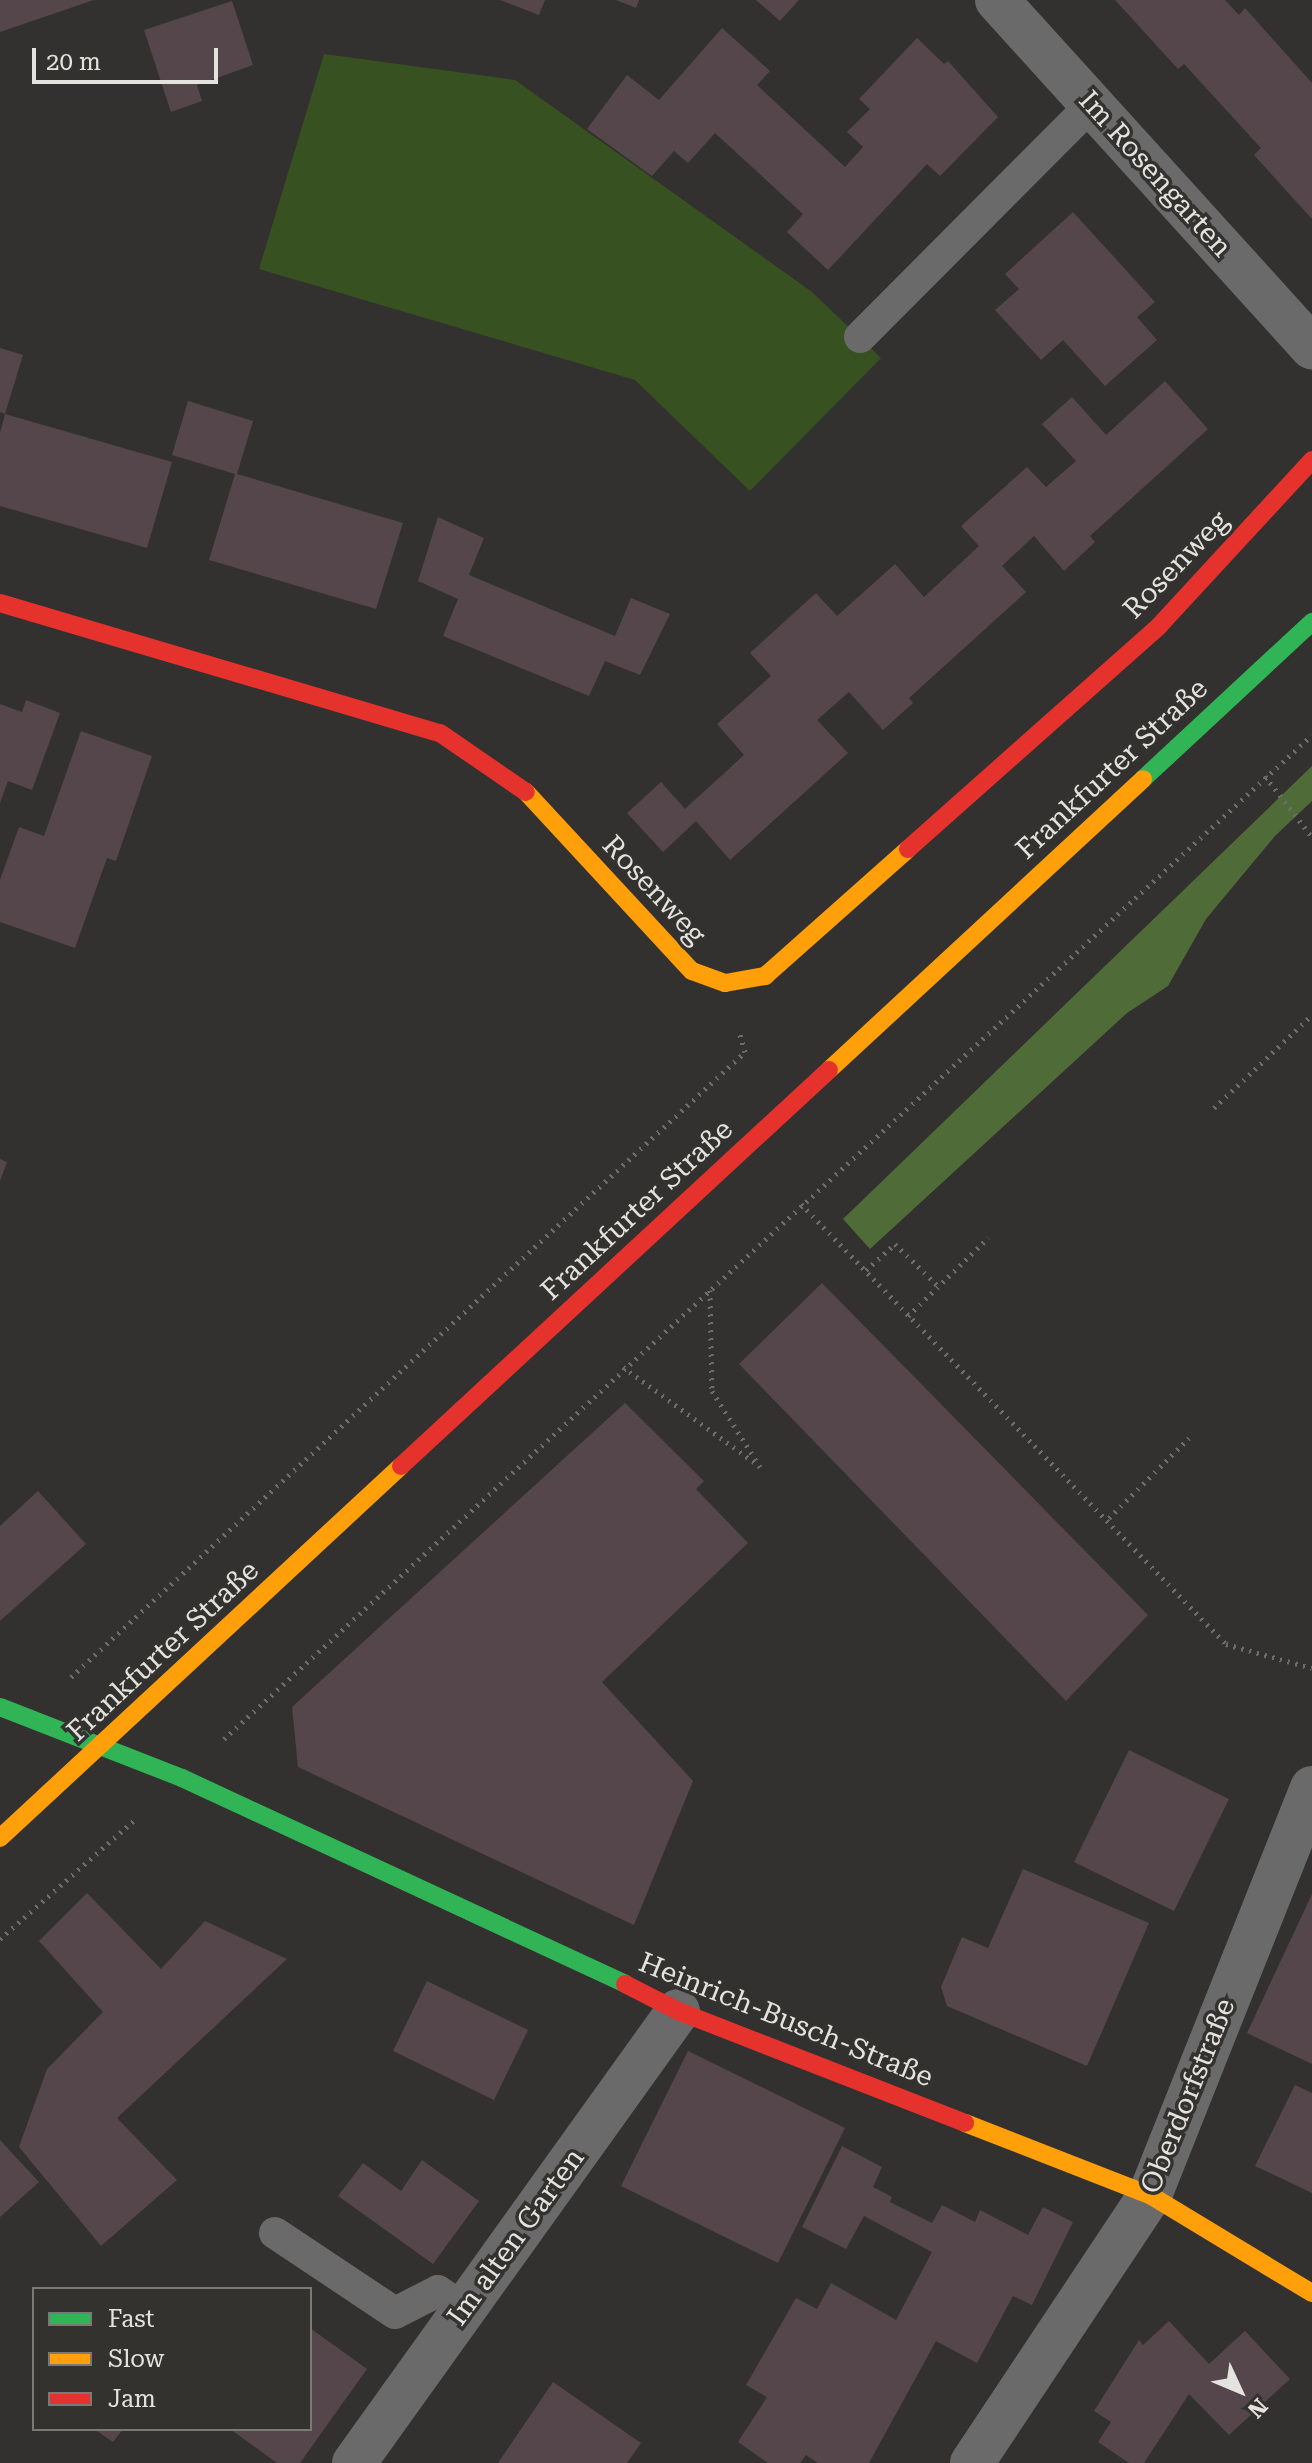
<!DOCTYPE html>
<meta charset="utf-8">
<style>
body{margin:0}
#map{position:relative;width:1312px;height:2463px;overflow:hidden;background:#33312f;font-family:"Roboto Serif",serif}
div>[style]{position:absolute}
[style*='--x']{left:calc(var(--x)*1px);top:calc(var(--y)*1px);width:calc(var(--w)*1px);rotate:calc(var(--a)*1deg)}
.green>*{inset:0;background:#375220}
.forest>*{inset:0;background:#4f6b38}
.building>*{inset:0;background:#54464b}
.path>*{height:5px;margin-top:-2.5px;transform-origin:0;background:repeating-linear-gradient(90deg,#6e6c6c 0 2px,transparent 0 8px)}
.lane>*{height:32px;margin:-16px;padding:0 16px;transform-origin:16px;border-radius:16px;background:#6a6a6a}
.street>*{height:44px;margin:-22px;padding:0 22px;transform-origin:22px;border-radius:22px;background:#6a6a6a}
.fast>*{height:18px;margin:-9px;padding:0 9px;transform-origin:9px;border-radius:9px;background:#30b455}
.slow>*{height:18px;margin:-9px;padding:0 9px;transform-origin:9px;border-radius:9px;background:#ff9f0a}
.jam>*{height:18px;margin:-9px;padding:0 9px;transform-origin:9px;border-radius:9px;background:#e5322d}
span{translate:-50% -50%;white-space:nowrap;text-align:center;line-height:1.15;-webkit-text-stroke:7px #34322e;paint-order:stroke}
.street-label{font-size:28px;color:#e4e3e0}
.legend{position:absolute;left:32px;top:2287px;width:280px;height:144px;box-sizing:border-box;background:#34322e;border:2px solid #7a7975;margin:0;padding:10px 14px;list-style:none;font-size:24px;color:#e4e3e0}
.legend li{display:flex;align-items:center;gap:16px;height:40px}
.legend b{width:40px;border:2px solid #7a7975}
.north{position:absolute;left:1200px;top:2351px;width:80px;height:80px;-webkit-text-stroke:6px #34322e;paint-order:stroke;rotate:134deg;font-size:22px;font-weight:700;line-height:32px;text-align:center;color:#e4e3e0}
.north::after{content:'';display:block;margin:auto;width:28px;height:36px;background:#e4e3e0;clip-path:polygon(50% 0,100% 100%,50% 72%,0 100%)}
.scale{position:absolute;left:32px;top:48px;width:186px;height:36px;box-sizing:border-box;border:4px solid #e4e3e0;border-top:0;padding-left:10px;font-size:24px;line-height:28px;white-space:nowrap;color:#e4e3e0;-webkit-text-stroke:6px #34322e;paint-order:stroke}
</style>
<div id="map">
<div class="green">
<i style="clip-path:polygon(324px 54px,515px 80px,812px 292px,881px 358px,750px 491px,635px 380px,259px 269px)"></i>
</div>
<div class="forest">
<i style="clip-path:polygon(1312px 766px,1312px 801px,1275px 836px,1206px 919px,1168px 986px,1127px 1013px,870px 1249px,843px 1219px)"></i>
</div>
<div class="building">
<i style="clip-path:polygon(0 0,94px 0,0 32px)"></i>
<i style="clip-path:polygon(500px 0,545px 0,539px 15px)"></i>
<i style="clip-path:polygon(616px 0,639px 0,636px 8px)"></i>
<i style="clip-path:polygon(756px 0,799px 0,780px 21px)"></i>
<i style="clip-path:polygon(1115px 0,1225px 0,1239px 15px,1245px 8px,1312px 83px,1312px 219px,1254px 155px,1261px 148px,1184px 64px,1178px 69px)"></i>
<i style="clip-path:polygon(232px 1px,253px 65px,197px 85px,202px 101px,171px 112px,144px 30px)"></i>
<i style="clip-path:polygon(722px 28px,770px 71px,757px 85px,845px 167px,863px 147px,847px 132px,870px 109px,859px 99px,917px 38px,944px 64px,948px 61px,998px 117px,940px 176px,927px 164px,828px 270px,787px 232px,803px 214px,715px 133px,688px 163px,674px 151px,652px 176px,587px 129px,627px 75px,659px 100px)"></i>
<i style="clip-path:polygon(1073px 212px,1155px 302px,1137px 317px,1157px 340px,1105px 386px,1063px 340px,1041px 360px,995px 310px,1019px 289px,1005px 274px)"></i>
<i style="clip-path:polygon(0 348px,23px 355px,5px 414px,0 412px)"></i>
<i style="clip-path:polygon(1165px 381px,1208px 429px,1090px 536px,1095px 542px,1064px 571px,1034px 536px,1002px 566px,1026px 592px,909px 698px,913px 703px,883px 730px,849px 692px,817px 720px,848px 753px,730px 860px,696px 821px,663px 852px,627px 813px,661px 782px,685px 809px,744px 755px,717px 724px,771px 676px,750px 653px,816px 593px,837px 616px,895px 564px,924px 597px,979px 546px,961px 526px,1027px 467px,1046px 487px,1076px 461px,1042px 424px,1072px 397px,1106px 435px)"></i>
<i style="clip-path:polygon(188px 401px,253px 421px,237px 474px,403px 523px,376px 609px,209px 560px,235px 474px,172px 455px)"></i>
<i style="clip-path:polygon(5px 414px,172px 462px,147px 548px,0 506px,0 433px)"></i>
<i style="clip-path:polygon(438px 517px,484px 538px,469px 575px,615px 636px,631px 598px,670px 614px,640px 675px,605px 661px,589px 696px,443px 636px,458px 599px,418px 581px)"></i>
<i style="clip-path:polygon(26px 700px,60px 713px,32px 790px,8px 781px,0 803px,0 704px,22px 712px)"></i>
<i style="clip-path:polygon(81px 731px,152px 756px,116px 861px,107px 858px,75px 948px,0 922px,0 880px,19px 827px,44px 836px)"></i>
<i style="clip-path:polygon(0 1159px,7px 1162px,0 1181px)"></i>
<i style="clip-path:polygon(822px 1283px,1148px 1615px,1066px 1701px,739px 1364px)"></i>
<i style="clip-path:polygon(625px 1403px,704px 1481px,696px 1489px,748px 1543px,602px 1682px,693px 1781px,634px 1925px,298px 1767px,292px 1707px)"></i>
<i style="clip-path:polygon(38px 1491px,86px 1544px,0 1621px,0 1526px)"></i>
<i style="clip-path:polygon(1129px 1750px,1229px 1799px,1174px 1911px,1074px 1862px)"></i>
<i style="clip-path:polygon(1023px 1869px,1149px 1923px,1087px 2066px,947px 2006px,941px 1987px,962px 1937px,988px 1948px)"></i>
<i style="clip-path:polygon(87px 1893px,161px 1969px,205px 1921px,287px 1959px,117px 2118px,177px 2180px,101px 2246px,19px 2147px,47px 2069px,103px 2012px,39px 1941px)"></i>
<i style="clip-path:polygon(1312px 1894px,1312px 2064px,1247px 2033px)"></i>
<i style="clip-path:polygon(427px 1981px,528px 2030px,494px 2100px,393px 2051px)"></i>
<i style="clip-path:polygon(688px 2051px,845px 2128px,778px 2263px,621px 2186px)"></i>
<i style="clip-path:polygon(1295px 2085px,1312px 2093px,1312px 2193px,1255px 2166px)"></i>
<i style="clip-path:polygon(0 2140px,39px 2182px,0 2217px)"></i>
<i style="clip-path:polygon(842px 2146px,882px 2167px,873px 2187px,892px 2197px,890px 2202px,932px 2223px,942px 2205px,975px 2222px,980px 2210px,1028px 2235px,1043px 2207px,1073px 2222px,1032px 2305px,1013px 2296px,977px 2363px,936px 2341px,869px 2463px,818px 2463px,806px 2455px,800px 2463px,768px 2463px,738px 2442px,767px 2397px,746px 2385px,796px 2298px,817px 2309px,831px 2283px,896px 2320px,932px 2252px,864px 2216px,846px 2249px,802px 2227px)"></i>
<i style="clip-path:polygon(422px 2160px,479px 2201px,433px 2264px,338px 2196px,363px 2163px,401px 2191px)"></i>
<i style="clip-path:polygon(1169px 2321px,1209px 2364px,1245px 2331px,1290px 2379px,1229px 2435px,1189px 2394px,1144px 2463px,1129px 2463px,1098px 2442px,1111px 2422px,1094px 2411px,1139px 2340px,1143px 2345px)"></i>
<i style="clip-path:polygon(310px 2328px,367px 2369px,300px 2463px,277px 2463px,230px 2429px,310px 2429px)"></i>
<i style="clip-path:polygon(553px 2382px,641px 2443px,627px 2463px,498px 2463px)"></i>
<i style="clip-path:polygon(94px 2429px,123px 2429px,113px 2442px)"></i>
</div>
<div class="path">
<i style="--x:1265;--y:776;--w:77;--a:52.4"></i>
<i style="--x:1214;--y:1108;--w:135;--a:-43.5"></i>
<i style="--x:801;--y:1204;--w:612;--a:45.99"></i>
<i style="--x:1226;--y:1644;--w:89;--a:15.6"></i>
<i style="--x:866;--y:1270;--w:39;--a:-42"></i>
<i style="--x:895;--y:1244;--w:62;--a:44.3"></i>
<i style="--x:710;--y:1290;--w:101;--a:88.9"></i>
<i style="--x:712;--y:1391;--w:90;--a:57.7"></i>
<i style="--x:908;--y:1316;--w:112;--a:-44.3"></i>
<i style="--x:623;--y:1367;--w:163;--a:36"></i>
<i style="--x:1109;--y:1518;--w:113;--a:-45"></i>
<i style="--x:71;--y:1677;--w:919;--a:-42.84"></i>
<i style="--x:745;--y:1052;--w:19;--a:-106"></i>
<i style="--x:224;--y:1739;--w:1480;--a:-42.7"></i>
<i style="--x:0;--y:1939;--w:183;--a:-41.5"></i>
</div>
<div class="lane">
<i style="--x:860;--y:337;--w:329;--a:-45.1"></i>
<i style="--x:275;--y:2233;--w:144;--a:33.7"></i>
<i style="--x:395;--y:2313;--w:48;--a:-27.1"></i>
<i style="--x:438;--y:2291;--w:32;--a:35"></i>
</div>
<div class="street">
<i style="--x:997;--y:0;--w:469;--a:47.8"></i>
<i style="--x:354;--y:2463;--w:556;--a:-54.37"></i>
<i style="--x:972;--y:2463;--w:322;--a:-56.4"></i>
<i style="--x:1150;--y:2195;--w:438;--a:-68.3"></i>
</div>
<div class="fast">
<i style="--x:1143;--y:779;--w:231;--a:-42.9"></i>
<i style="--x:0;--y:1707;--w:195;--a:21.3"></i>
<i style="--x:182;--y:1778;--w:489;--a:24.9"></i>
</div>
<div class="slow">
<i style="--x:526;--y:792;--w:244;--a:47.2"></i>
<i style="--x:692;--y:971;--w:35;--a:20"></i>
<i style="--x:725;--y:983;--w:41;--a:-9.9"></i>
<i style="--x:765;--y:976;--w:191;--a:-41.6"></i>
<i style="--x:829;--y:1070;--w:428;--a:-42.8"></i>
<i style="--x:0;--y:1838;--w:547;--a:-42.85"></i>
<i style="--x:965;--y:2123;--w:199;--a:21.3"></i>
<i style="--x:1150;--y:2195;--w:189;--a:31.2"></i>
</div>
<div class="jam">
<i style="--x:0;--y:603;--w:459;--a:16.5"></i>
<i style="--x:440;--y:733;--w:104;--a:34.5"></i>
<i style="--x:908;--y:849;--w:336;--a:-41.6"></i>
<i style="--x:1159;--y:626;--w:226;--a:-47.3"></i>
<i style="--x:401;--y:1466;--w:583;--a:-42.78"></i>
<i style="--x:625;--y:1984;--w:59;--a:27"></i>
<i style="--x:678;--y:2011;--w:308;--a:21.3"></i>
</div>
<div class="street-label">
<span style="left:1155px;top:174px;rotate:48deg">Im Rosengarten</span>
<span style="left:1176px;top:565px;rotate:-46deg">Rosenweg</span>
<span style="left:1112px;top:769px;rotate:-43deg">Frankfurter Straße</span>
<span style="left:654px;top:890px;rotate:47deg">Rosenweg</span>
<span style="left:637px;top:1210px;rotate:-43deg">Frankfurter Straße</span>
<span style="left:163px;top:1651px;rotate:-43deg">Frankfurter Straße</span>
<span style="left:786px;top:2020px;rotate:22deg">Heinrich-Busch-Straße</span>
<span style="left:1188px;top:2096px;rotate:-68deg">Oberdorfstraße</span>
<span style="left:516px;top:2237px;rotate:-54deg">Im alten Garten</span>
</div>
<ul class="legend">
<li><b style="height:10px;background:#30b455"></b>Fast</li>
<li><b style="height:10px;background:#ff9f0a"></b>Slow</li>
<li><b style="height:10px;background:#e5322d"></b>Jam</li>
</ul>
<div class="north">N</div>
<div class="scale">20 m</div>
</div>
